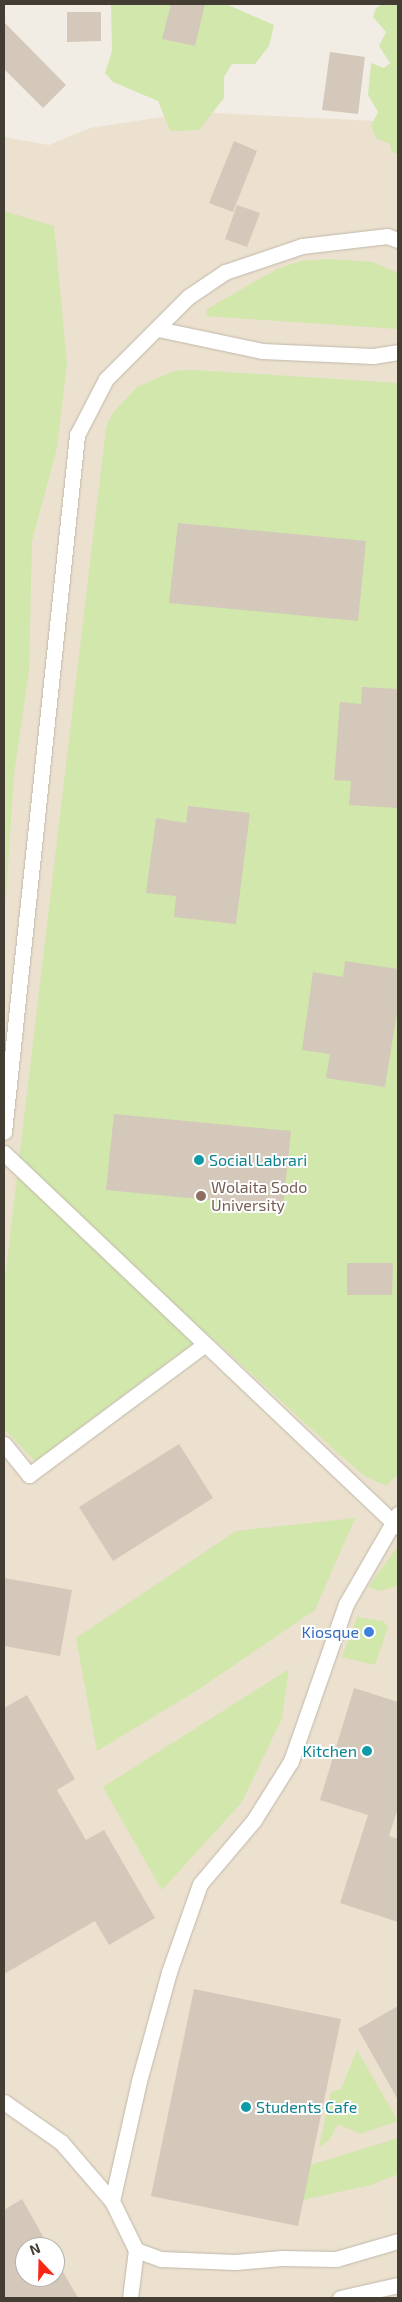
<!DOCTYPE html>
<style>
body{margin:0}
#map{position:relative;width:402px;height:2302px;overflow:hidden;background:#f2ede4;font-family:"Exo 2",sans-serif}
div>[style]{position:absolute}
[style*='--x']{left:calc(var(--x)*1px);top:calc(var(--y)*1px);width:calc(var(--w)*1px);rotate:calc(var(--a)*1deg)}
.education>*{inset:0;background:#ebe1ce}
.green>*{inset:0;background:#d1e7ac}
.building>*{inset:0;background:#d4c8ba}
.roads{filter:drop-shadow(0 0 1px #c0b7aa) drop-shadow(0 0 1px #c0b7aa)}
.lane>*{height:15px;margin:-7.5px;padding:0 7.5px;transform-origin:7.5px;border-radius:7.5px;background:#fff}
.dots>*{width:14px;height:14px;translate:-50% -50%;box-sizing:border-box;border:2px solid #fff;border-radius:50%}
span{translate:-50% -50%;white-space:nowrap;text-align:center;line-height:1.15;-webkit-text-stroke:4px #fff;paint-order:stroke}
.culture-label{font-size:16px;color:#0d838f}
.left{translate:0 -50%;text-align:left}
.right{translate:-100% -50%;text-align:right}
.education-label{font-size:16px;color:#785e54}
.shop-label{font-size:16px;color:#366cbe}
.frame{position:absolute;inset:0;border:5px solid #443d34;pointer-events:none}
.north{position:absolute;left:15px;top:2237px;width:50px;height:50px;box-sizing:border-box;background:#fff;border:1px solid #b4b1ae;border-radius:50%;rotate:339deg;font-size:14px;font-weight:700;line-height:20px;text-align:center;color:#443d34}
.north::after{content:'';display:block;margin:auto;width:18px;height:22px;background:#fa2613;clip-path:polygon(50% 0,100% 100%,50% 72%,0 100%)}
</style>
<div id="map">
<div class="education">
<i style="clip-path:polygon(evenodd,398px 109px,398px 2298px,4px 2298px,4px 137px,49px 145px,90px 128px,195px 112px,396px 122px,398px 109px,25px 2247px,55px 2247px,55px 2277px,25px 2277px,25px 2247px)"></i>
</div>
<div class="green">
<i style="clip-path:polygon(111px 4px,226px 4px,274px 25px,269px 46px,255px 64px,232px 64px,224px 77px,224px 98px,199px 130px,170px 131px,158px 101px,113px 82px,105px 73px,112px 51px)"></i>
<i style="clip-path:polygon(383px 4px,398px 4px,398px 154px,392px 152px,390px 144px,376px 138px,371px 126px,378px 112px,368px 95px,371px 63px,384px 68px,390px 63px,379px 46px,386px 32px,373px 17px,376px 8px)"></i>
<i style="clip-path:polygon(4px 211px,54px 226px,67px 363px,57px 448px,32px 541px,29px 671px,14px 775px,4px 928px)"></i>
<i style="clip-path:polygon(329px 259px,373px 262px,398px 273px,398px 329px,206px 316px,207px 309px,279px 268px,302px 261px)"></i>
<i style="clip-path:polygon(193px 370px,398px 383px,398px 1474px,386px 1486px,366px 1477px,341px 1456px,207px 1333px,35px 1461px,4px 1429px,4px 1287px,106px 428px,112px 414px,137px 387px,174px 371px)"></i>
<i style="clip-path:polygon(355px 1518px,315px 1610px,196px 1691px,97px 1751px,76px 1638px,236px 1531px)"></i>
<i style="clip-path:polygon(398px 1546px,398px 1586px,380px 1591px,368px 1587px)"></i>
<i style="clip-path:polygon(357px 1617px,383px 1621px,388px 1627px,375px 1665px,342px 1657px)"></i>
<i style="clip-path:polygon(289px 1669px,282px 1718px,242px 1802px,162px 1890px,103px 1787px)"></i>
<i style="clip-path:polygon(357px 2050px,398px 2121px,360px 2134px,338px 2124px,329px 2140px,319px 2147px,331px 2092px,341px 2089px)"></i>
<i style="clip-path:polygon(398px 2138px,398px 2174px,371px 2185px,302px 2200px,307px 2166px)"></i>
</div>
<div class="building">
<i style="clip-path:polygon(171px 4px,205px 4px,195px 46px,162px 39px)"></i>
<i style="clip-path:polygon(67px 12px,101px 12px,101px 41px,67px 42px)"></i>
<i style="clip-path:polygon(4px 22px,66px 85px,43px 108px,4px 69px)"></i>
<i style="clip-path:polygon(330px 52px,365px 57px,358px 114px,322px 110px)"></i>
<i style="clip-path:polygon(234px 141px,257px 151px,233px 212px,209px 203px)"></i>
<i style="clip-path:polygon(237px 205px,260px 213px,247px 247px,225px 239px)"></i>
<i style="clip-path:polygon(178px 523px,366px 541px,358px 621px,169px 603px)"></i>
<i style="clip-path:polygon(362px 687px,398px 689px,398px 808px,349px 805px,351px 781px,334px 780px,340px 702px,361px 704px)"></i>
<i style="clip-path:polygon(188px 806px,250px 813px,236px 924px,174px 917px,176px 896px,146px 893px,156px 818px,186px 823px)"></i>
<i style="clip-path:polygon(345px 961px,398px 969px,398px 1006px,385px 1087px,326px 1078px,330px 1054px,302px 1050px,313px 972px,343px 977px)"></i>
<i style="clip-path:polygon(114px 1114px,291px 1131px,283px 1207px,106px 1190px)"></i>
<i style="clip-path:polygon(347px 1263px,393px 1263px,392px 1295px,347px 1295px)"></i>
<i style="clip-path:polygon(179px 1444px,213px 1498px,113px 1561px,79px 1507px)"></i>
<i style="clip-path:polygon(4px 1578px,72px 1590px,60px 1656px,4px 1646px)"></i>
<i style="clip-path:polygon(354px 1688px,398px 1702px,398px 1808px,389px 1836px,398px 1839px,398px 1922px,340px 1903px,368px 1815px,320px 1800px)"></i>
<i style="clip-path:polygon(27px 1695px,75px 1779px,57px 1790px,86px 1840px,104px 1830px,155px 1918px,109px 1945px,95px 1921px,4px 1974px,4px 1708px)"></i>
<i style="clip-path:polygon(194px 1989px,341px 2019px,298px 2226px,151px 2196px)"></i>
<i style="clip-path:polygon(398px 2006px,398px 2100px,358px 2029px)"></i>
<i style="clip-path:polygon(22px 2199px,49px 2247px,25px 2247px,25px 2277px,55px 2277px,55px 2258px,78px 2298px,4px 2298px,4px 2210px)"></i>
</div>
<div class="roads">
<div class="lane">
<i style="--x:158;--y:329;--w:106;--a:11.9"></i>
<i style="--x:262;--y:351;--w:111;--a:2.6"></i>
<i style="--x:373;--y:356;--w:25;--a:-9"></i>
<i style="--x:4;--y:1132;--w:701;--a:-84.02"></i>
<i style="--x:77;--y:435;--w:63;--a:-62.6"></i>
<i style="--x:106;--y:379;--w:116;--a:-45"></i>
<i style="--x:188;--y:297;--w:45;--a:-34"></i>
<i style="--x:225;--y:272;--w:81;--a:-18.7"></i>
<i style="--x:302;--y:246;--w:86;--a:-6.7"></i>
<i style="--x:387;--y:236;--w:12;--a:20"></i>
<i style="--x:4;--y:1153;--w:543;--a:43.51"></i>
<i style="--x:4;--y:1444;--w:40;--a:51"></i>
<i style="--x:29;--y:1475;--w:218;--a:-36.6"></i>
<i style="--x:4;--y:2102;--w:70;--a:35.1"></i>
<i style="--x:61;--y:2142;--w:78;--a:49.2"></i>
<i style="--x:112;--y:2201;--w:55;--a:63.9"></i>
<i style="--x:136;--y:2250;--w:27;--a:20"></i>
<i style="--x:161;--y:2259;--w:74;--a:2.3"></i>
<i style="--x:235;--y:2262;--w:47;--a:-4.9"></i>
<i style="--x:282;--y:2258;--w:54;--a:1.1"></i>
<i style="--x:336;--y:2259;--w:65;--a:-16.2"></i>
<i style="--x:112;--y:2201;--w:123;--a:-77.3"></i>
<i style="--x:139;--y:2081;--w:113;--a:-74.6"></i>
<i style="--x:169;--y:1972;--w:93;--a:-70.6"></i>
<i style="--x:200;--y:1884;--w:84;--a:-49.8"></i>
<i style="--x:254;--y:1820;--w:70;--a:-57.9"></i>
<i style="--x:291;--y:1761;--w:166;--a:-70.7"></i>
<i style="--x:346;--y:1604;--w:104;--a:-60"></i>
<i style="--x:130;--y:2298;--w:48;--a:-82.9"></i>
<i style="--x:340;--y:2298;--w:59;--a:-12.6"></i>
</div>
</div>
<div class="dots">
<i style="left:199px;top:1160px;background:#0f9aa8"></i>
<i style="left:201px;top:1196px;background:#8d6e63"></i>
<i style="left:369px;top:1632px;background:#3f7fe0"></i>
<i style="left:367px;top:1751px;background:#0f9aa8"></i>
<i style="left:246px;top:2107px;background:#0f9aa8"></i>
</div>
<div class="culture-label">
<span class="left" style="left:209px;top:1160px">Social Labrari</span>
<span class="right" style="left:357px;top:1751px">Kitchen</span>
<span class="left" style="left:256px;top:2107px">Students Cafe</span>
</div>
<div class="education-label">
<span class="left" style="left:211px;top:1196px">Wolaita Sodo<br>University</span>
</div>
<div class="shop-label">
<span class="right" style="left:359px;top:1632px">Kiosque</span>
</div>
<div class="frame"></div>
<div class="north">N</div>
</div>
